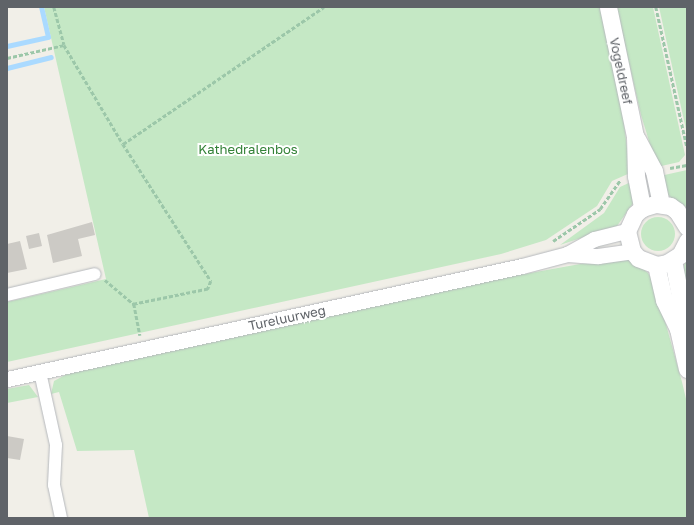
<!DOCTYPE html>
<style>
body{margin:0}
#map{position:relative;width:694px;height:525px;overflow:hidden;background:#f1efe8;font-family:"Golos Text",sans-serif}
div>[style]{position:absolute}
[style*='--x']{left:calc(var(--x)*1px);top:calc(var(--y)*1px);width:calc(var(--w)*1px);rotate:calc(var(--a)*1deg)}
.green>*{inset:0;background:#c5e8c5}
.round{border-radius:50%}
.stream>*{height:4.5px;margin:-2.25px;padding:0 2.25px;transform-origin:2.25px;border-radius:2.25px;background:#aadaff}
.building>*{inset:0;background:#cccac5}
.path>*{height:2.5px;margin-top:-1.25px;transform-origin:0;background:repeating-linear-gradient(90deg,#9cc7a9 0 4px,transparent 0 6px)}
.roads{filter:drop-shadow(0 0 1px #b5b8bc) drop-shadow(0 0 1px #b5b8bc)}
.minor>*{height:12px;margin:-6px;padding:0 6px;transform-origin:6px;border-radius:6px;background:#fff}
.tertiary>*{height:15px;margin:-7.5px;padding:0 7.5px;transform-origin:7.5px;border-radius:7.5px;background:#fff}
.secondary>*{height:17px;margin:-8.5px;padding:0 8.5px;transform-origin:8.5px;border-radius:8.5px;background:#fff}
span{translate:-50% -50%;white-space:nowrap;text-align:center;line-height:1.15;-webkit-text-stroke:4px #fff;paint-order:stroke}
.street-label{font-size:13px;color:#5f6368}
.park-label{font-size:13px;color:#348238}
.frame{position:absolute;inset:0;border:8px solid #5f6368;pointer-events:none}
</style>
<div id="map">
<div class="green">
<i style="clip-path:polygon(44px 7px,600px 7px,623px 115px,630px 173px,612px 181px,597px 206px,546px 240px,501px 254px,7px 362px,7px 302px,106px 279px)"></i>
<i style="clip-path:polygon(616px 7px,653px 7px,685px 155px,679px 162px,657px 167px,641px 115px)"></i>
<i style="clip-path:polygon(659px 7px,687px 7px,687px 134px)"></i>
<i style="clip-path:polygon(687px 170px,687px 208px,670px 197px,664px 190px,660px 176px)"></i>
<i style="clip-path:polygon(633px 181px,634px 202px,617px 226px,560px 245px,604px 213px,620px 187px)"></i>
<i class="round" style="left:641px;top:217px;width:34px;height:34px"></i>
<i style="clip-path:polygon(619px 257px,629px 259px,640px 266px,648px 273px,655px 285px,682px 382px,687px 403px,687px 518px,149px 518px,134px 450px,77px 451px,59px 392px,51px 394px,54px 381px,67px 374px,503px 278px)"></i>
<i style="clip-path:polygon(687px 258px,687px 312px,682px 271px)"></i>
<i style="clip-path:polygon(29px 385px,38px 397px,7px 403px,7px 389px)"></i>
</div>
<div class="stream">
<i style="--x:7;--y:46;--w:42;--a:-12.4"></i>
<i style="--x:48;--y:37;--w:31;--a:-103"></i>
<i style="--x:7;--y:68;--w:45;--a:-14"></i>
</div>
<div class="building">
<i style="clip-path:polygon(92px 222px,95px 235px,78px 239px,82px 256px,53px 263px,47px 235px)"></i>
<i style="clip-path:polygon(39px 233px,42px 246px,29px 249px,26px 236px)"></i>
<i style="clip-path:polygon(20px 241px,27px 269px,7px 273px,7px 244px)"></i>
<i style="clip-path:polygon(7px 436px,24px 439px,20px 460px,7px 458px)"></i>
</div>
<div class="path">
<i style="--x:54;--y:7;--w:39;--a:75"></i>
<i style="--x:64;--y:45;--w:115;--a:59.2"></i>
<i style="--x:123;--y:144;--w:163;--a:57.3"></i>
<i style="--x:211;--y:281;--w:9;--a:111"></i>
<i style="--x:208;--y:289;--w:76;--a:168.5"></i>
<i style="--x:134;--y:304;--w:32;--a:79"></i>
<i style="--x:656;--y:7;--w:143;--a:77.5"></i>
<i style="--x:7;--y:58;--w:58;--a:-12.8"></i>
<i style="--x:123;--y:144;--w:243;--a:-34.3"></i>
<i style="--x:670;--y:168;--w:17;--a:-10"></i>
<i style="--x:553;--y:241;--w:57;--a:-34.2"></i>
<i style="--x:600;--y:209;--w:35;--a:-55"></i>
<i style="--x:105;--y:280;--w:38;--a:40"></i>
</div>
<div class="roads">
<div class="minor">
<i style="--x:7;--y:295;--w:90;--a:-13.4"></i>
<i style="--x:40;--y:372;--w:75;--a:77.6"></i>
<i style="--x:56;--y:445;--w:40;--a:92.9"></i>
<i style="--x:54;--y:485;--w:34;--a:78"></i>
</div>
<div class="tertiary">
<i style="--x:567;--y:254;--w:31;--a:4"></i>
<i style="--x:598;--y:256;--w:34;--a:-8"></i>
<i style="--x:7;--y:379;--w:527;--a:-12.38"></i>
<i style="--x:522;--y:266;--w:47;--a:-14.9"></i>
<i style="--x:567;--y:254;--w:31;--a:-29"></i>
<i style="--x:594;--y:239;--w:34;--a:-14"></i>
</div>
<div class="secondary">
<i style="--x:608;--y:7;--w:132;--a:78.2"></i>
<i style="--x:635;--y:136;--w:40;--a:88.6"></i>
<i style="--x:636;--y:176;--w:33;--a:79"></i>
<i style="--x:637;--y:139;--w:36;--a:62"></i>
<i style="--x:654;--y:171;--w:34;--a:78"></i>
<i style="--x:687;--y:227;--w:19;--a:-122"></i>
<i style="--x:677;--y:211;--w:9;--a:-144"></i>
<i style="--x:670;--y:206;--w:15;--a:-172"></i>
<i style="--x:655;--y:204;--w:14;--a:163"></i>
<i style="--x:642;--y:208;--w:9;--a:139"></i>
<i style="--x:635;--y:214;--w:19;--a:115"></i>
<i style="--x:627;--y:231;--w:21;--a:76"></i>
<i style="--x:632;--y:251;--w:9;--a:49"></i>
<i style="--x:638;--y:258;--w:19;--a:21"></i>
<i style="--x:656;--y:265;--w:11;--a:-10"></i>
<i style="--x:667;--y:263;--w:15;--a:-32"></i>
<i style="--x:680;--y:255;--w:16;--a:-63"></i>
<i style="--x:673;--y:260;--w:37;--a:79"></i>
<i style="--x:680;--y:296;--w:33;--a:93"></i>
<i style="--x:656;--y:265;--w:36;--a:77"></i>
<i style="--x:664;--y:300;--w:32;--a:64"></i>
<i style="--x:678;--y:329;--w:41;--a:77.3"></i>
</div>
</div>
<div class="street-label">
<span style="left:621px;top:71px;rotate:78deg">Vogeldreef</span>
<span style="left:287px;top:318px;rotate:-12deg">Tureluurweg</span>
</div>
<div class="park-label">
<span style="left:248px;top:149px">Kathedralenbos</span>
</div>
<div class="frame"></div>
</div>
